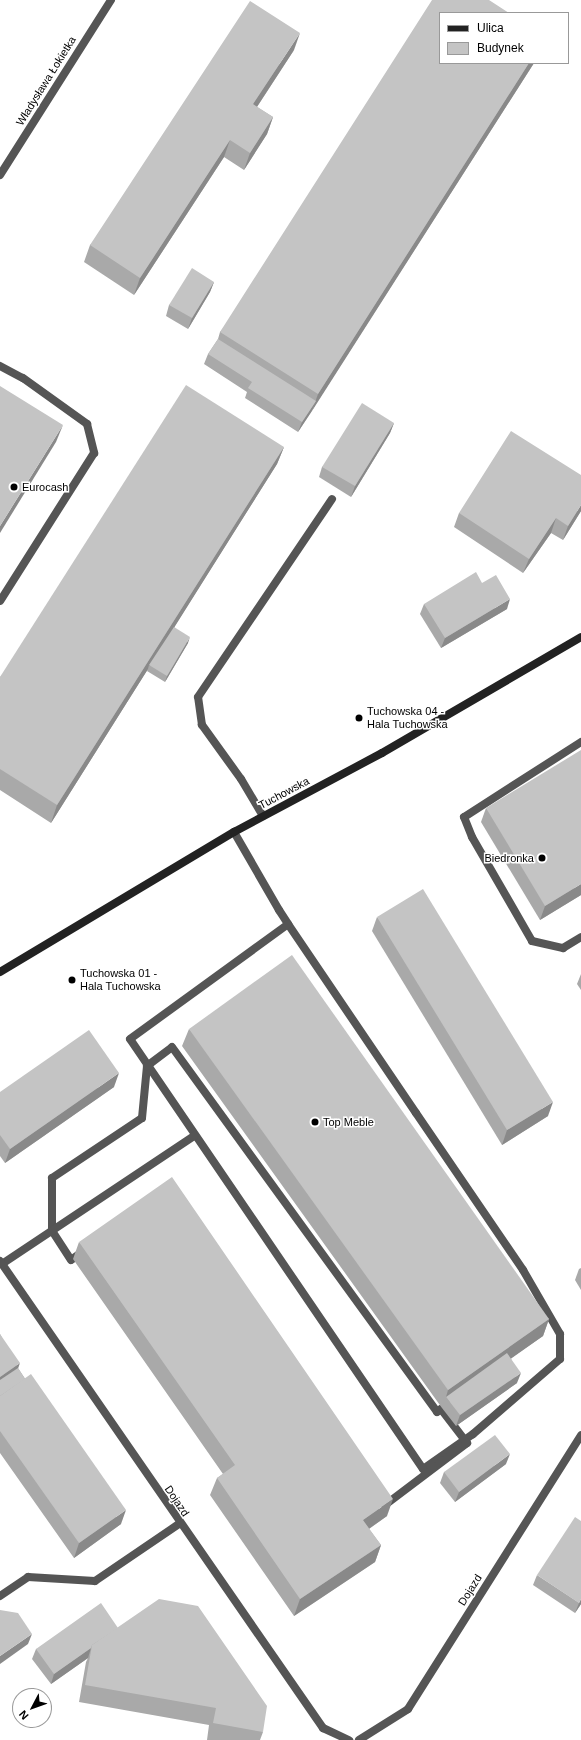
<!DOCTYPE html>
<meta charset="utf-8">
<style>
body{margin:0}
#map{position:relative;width:581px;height:1740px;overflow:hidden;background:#fff;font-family:Arial,sans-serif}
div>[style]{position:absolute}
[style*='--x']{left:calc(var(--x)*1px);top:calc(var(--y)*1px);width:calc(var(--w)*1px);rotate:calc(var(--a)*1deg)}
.lane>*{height:8px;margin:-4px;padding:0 4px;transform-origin:4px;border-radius:4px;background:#555}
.street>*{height:8px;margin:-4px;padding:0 4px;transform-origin:4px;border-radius:4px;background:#555}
.secondary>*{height:8px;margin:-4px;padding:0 4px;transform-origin:4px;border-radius:4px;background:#222}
.wall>*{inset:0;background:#a9a9a9}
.shaded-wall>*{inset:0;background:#898989}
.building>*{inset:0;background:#c4c4c4}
.dots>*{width:11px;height:11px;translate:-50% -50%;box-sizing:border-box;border:2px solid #fff;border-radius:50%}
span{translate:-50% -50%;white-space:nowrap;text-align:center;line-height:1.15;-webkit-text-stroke:3px #fff;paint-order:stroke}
.street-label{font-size:11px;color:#000}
.poi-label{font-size:11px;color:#000}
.left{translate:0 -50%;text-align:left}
.right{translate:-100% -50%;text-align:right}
.legend{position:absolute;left:439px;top:12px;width:130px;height:52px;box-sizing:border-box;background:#fff;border:1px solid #999;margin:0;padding:5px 7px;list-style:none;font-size:12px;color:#000}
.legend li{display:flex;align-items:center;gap:8px;height:20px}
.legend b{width:20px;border:1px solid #999}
.north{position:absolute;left:12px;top:1688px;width:40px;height:40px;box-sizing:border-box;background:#fff;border:1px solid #999;border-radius:50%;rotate:229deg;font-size:11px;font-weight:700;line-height:16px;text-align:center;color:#000}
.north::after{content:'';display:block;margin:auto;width:14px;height:18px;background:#000;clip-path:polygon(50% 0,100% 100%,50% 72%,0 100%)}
</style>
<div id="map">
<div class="lane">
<i style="--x:0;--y:175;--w:207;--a:-57.6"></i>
<i style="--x:0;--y:366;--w:26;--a:28"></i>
<i style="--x:23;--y:378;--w:79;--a:35.7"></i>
<i style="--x:87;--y:424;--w:30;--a:76"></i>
<i style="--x:94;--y:453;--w:175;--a:122.4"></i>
<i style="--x:581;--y:742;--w:139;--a:147.3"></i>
<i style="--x:464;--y:817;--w:22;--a:68"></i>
<i style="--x:472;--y:837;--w:120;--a:60"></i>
<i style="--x:532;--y:941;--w:32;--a:13"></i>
<i style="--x:563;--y:948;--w:21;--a:-31"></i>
<i style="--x:263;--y:816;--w:43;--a:-120.7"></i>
<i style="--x:241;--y:779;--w:67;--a:-125.8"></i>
<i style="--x:202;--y:725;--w:28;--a:-98"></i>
<i style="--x:198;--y:697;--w:239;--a:-55.9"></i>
<i style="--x:234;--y:832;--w:90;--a:60"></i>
<i style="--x:279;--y:910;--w:17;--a:57"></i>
<i style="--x:288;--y:924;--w:228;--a:55.9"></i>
<i style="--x:416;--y:1113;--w:190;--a:55.7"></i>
<i style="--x:523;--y:1270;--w:74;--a:60"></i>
<i style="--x:560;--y:1334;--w:25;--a:90"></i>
<i style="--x:560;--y:1359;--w:115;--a:139.2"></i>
<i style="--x:473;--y:1434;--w:61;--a:145"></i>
<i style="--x:423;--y:1469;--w:520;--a:-124.27"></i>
<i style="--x:130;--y:1039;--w:195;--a:-36"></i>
<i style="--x:172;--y:1047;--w:451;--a:54"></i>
<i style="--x:437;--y:1412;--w:5;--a:-37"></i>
<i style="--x:441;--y:1409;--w:43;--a:52.6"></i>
<i style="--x:467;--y:1443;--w:103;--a:142.9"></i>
<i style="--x:385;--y:1505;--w:383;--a:-124.9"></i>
<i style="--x:166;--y:1191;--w:117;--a:144"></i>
<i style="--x:71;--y:1260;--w:35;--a:-123"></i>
<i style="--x:52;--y:1231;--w:53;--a:-90"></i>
<i style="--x:52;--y:1178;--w:108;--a:-33.7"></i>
<i style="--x:142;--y:1118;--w:52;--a:-84.5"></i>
<i style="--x:147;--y:1066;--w:31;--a:-37"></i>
<i style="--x:2;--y:1264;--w:231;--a:-33.7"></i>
<i style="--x:0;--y:1596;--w:34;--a:-34"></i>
<i style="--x:28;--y:1577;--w:67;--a:3.4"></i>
<i style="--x:95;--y:1581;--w:102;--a:-34.2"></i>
</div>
<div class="street">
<i style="--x:0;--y:1261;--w:568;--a:55.33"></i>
<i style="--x:323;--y:1728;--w:29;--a:25"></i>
<i style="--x:359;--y:1740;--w:58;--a:-32.3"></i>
<i style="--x:408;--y:1709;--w:324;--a:-57.7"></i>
</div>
<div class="secondary">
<i style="--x:0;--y:972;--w:273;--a:-30.9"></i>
<i style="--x:234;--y:832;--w:168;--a:-28.1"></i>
<i style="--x:382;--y:753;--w:230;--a:-30.2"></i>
</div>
<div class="wall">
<i style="clip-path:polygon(294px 50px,257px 107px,273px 117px,267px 134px,244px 170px,224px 157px,134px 295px,84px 262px,90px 245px)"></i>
<i style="clip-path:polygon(440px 63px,534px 63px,298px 432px,245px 398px,247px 392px,204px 364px,208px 354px,218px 339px,220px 332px)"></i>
<i style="clip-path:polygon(214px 282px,210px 292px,188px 329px,166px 316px,169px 305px)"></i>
<i style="clip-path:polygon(394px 423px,390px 433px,351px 497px,319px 477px,322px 467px)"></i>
<i style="clip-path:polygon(284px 447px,277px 464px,174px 627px,188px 643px,165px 682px,147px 671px,148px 669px,51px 823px,0 790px,0 677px)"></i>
<i style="clip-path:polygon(581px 511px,563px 540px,551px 533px,523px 573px,454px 527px,459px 513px)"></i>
<i style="clip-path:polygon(424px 604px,507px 609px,441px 648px,420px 614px)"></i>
<i style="clip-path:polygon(486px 808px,581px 895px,540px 920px,481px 822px)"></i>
<i style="clip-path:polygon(377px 917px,548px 1116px,502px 1145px,372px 931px)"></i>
<i style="clip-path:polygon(581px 974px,581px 990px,577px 984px)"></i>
<i style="clip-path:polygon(189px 1029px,549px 1319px,543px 1336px,511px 1358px,517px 1383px,456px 1426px,442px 1408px,182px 1046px)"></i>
<i style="clip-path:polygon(114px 1087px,5px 1163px,0 1156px,0 1092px)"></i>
<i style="clip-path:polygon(79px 1242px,387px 1516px,369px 1529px,381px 1545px,375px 1562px,294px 1616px,210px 1495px,217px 1478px,223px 1474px,73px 1259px)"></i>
<i style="clip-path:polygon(581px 1268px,581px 1290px,575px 1280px,579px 1269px)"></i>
<i style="clip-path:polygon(0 1334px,18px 1368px,121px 1524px,74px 1558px,0 1453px)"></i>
<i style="clip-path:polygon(506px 1464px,455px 1502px,440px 1483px,444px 1472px)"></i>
<i style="clip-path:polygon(537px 1575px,581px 1604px,575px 1613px,533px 1585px)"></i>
<i style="clip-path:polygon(118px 1628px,263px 1732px,260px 1740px,207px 1740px,209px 1725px,79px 1702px,86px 1662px,88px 1658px,51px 1684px,32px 1659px,36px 1649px)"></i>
</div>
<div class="shaded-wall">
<i style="clip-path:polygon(300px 33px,294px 50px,247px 122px,253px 104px)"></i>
<i style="clip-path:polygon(529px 63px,534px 63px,312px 411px,318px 394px)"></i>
<i style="clip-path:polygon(273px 117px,267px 134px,244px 170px,250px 153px)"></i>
<i style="clip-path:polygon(230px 140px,224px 157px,134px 295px,140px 278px)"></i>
<i style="clip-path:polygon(214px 282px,210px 292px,188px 329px,192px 318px)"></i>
<i style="clip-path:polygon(316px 401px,312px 411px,298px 432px,302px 422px)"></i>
<i style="clip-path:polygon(394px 423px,390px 433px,351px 497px,355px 486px)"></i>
<i style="clip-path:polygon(63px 425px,56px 442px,0 533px,0 526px)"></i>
<i style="clip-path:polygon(284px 447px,277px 464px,150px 666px,149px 665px,148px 669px,51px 823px,57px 805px)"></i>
<i style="clip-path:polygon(581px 505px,581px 511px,563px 540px,568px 526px)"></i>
<i style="clip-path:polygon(556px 518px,551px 533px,523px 573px,529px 559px)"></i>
<i style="clip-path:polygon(510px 599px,507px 609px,441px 648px,445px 638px)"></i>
<i style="clip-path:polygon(190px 637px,188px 643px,165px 682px,167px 676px)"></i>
<i style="clip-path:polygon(581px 884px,581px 895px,540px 920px,545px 906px)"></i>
<i style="clip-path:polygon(119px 1073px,114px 1087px,5px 1163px,10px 1149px)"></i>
<i style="clip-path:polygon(553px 1102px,548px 1116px,502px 1145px,507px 1130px)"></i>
<i style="clip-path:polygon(549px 1319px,543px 1336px,450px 1402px,446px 1397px,448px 1390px)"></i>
<i style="clip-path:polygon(20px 1363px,16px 1374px,0 1385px,0 1377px)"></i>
<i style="clip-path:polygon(521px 1373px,517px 1383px,456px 1426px,460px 1415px)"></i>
<i style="clip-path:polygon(510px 1454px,506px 1464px,455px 1502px,459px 1492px)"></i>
<i style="clip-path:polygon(393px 1499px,387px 1516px,357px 1537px,363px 1520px)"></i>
<i style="clip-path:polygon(126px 1510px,121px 1524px,74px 1558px,79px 1543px)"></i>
<i style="clip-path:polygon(381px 1545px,375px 1562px,294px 1616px,300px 1599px)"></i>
<i style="clip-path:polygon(581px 1599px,581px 1604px,575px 1613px,579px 1603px)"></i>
<i style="clip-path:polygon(32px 1634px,28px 1644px,0 1664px,0 1656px)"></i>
<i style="clip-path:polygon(91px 1648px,88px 1658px,51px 1684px,54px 1674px)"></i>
</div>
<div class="building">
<i style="clip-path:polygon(432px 0,489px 0,509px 13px,440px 13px,440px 63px,529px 63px,318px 394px,220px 332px)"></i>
<i style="clip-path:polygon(250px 1px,300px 33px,253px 104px,273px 117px,250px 153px,230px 140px,140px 278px,90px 245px)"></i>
<i style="clip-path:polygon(192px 268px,214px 282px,192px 318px,169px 305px)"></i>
<i style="clip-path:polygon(218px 339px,316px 401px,302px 422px,248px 388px,252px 382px,208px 354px)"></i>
<i style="clip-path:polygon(186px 385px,284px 447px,57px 805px,0 769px,0 677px)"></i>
<i style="clip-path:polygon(0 386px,63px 425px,0 526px)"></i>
<i style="clip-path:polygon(362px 403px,394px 423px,355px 486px,322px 467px)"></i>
<i style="clip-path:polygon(511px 431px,581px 475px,581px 505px,568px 526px,556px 518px,529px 559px,459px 513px)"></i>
<i style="clip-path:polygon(476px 572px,482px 583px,496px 575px,510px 599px,445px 638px,424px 604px)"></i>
<i style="clip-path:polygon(174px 627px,190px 637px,167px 676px,149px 665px)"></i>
<i style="clip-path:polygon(581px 750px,581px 884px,545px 906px,486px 808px)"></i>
<i style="clip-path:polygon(423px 889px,553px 1102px,507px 1130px,377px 917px)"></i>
<i style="clip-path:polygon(292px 955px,549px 1319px,448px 1390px,189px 1029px)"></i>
<i style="clip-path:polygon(89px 1030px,119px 1073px,10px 1149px,0 1135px,0 1092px)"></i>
<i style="clip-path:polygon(172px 1177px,393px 1499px,363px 1520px,381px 1545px,300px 1599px,217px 1478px,235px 1465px,79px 1242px)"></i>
<i style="clip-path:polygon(0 1334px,20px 1363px,0 1377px)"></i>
<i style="clip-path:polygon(507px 1353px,521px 1373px,460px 1415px,446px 1397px)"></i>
<i style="clip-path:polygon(18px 1368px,25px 1379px,0 1396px,0 1380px)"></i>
<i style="clip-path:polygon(31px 1374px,126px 1510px,79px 1543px,0 1431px,0 1396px)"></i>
<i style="clip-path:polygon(495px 1435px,510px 1454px,459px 1492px,444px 1472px)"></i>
<i style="clip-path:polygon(575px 1517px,581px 1521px,581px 1599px,579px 1603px,537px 1575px)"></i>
<i style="clip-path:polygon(159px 1599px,198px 1606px,267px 1706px,263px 1732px,213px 1723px,216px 1708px,85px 1685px,92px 1645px)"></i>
<i style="clip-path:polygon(101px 1603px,118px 1628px,92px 1645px,91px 1648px,54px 1674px,36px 1649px)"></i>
<i style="clip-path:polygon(0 1610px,18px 1613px,32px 1634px,0 1656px)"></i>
</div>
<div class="dots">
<i style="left:14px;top:487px;background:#000"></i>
<i style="left:359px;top:718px;background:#000"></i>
<i style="left:542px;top:858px;background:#000"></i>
<i style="left:72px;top:980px;background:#000"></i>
<i style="left:315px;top:1122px;background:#000"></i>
</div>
<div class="street-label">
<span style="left:46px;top:81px;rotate:-58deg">Władysława Łokietka</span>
<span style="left:284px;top:793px;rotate:-28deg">Tuchowska</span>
<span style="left:177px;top:1501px;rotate:56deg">Dojazd</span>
<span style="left:470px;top:1590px;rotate:-58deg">Dojazd</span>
</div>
<div class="poi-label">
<span class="left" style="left:22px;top:487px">Eurocash</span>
<span class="left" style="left:367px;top:718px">Tuchowska 04 -<br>Hala Tuchowska</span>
<span class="right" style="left:534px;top:858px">Biedronka</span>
<span class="left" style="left:80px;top:980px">Tuchowska 01 -<br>Hala Tuchowska</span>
<span class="left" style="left:323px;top:1122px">Top Meble</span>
</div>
<ul class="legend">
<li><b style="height:5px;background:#222"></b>Ulica</li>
<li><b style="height:11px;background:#c4c4c4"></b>Budynek</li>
</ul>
<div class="north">N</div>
</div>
